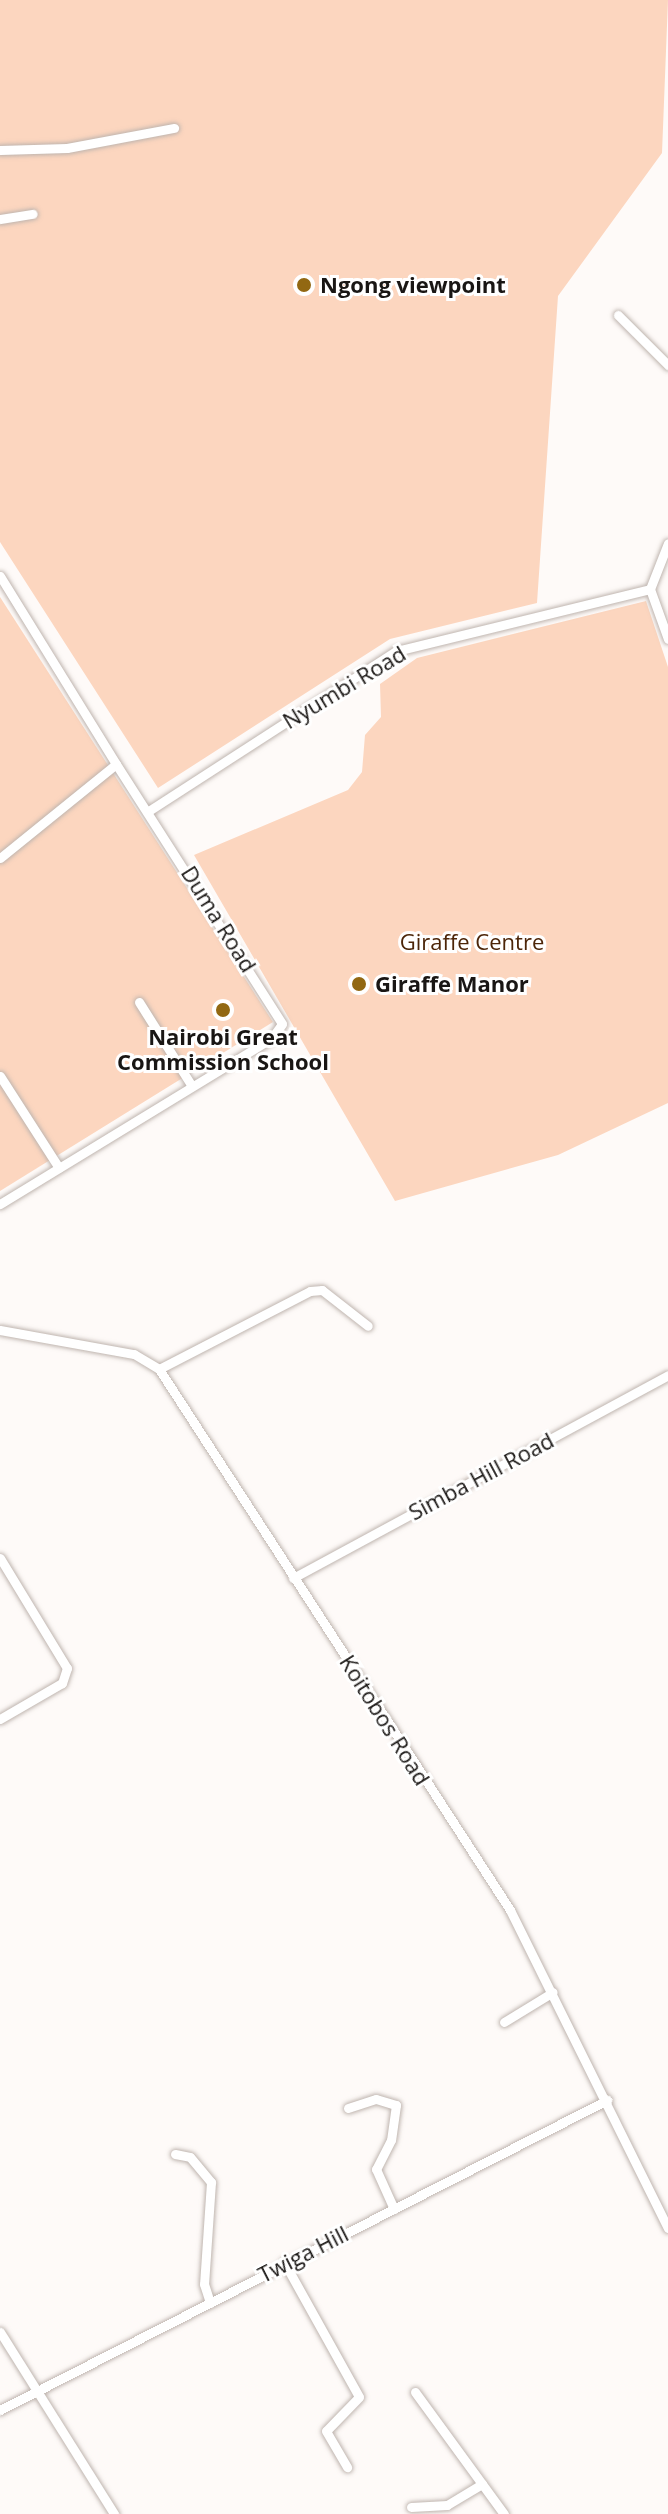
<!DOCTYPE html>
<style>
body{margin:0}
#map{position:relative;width:668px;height:2514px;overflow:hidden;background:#fefaf8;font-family:"Open Sans",sans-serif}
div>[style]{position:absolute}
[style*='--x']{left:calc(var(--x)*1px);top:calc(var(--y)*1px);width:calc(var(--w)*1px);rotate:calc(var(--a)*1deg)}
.green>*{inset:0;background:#fcd6bf}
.roads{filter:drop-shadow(0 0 2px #bfb5af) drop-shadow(0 0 2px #bfb5af)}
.street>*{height:9px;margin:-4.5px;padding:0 4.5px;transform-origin:4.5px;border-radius:4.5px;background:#fff}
.dots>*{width:22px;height:22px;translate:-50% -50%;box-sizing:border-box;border:4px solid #fff;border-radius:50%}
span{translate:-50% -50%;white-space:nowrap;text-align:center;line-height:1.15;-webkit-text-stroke:6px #fff;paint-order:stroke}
.poi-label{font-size:22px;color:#191614;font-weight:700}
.left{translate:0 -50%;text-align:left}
.street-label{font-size:22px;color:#191614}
.park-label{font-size:22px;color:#4c2508}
</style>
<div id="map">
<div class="green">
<i style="clip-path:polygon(0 0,668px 0,662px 153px,558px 296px,537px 603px,390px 639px,158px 788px,0 542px)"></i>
<i style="clip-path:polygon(0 597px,273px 1022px,0 1191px)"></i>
<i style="clip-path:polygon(646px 601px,668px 667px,668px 1103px,558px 1155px,395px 1201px,194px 855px,348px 790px,362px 772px,365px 735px,381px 717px,380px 684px,417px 658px)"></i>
</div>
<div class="roads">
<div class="street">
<i style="--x:0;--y:150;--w:67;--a:-1.7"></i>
<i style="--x:67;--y:148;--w:109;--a:-10.6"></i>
<i style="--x:0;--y:219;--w:33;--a:-9"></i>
<i style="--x:618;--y:315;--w:71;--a:45"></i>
<i style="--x:0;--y:576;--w:221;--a:58.3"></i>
<i style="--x:650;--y:589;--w:53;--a:70.2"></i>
<i style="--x:650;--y:589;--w:49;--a:-68.6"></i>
<i style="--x:150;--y:810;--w:293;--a:-32.9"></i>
<i style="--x:396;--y:651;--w:261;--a:-13.7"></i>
<i style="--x:0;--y:858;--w:149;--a:-39"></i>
<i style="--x:116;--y:764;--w:308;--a:57.4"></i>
<i style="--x:282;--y:1024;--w:17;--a:126"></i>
<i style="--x:272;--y:1038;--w:319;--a:148.6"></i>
<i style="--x:139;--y:1002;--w:99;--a:57.8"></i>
<i style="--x:0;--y:1076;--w:109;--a:57.3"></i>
<i style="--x:0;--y:1330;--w:136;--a:10.2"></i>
<i style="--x:134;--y:1354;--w:29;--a:31"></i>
<i style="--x:159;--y:1369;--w:645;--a:57.02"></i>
<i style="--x:510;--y:1910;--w:355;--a:63.6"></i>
<i style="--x:159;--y:1369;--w:170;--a:-27.3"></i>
<i style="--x:310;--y:1291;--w:12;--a:-5"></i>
<i style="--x:322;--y:1290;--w:58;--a:38"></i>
<i style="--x:0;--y:1558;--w:129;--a:58.7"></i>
<i style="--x:67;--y:1668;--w:16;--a:108"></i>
<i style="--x:62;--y:1683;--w:72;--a:149.9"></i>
<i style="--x:293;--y:1578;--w:426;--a:-28.4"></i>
<i style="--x:504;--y:2022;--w:57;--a:-31.5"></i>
<i style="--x:348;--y:2108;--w:29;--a:-18"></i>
<i style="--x:376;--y:2099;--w:21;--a:17"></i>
<i style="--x:396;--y:2105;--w:35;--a:98"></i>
<i style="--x:391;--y:2140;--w:33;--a:117"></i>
<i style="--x:376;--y:2169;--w:44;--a:65.8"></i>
<i style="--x:175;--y:2154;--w:15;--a:11"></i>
<i style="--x:190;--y:2157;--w:33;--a:50"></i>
<i style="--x:211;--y:2182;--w:102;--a:93.9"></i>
<i style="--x:204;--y:2284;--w:20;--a:72"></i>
<i style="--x:284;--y:2262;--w:154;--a:60.9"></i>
<i style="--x:359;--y:2397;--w:47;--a:134.1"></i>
<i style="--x:326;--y:2431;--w:42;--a:59.7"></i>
<i style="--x:0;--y:2332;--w:215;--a:57.9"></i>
<i style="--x:415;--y:2392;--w:151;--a:53.9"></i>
<i style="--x:0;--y:2410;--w:682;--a:-27.05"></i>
<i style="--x:411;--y:2507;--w:36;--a:-3"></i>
<i style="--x:447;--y:2505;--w:41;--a:-31"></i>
</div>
</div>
<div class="dots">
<i style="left:304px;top:285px;background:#926812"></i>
<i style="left:359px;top:984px;background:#926812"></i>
<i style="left:223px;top:1010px;background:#926812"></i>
</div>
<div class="poi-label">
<span class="left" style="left:320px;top:285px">Ngong viewpoint</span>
<span class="left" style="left:375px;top:984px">Giraffe Manor</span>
<span style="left:223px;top:1049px">Nairobi Great<br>Commission School</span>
</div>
<div class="street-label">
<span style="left:344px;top:687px;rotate:-31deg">Nyumbi Road</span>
<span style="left:219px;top:919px;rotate:58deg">Duma Road</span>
<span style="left:481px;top:1476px;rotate:-28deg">Simba Hill Road</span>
<span style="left:385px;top:1720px;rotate:58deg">Koitobos Road</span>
<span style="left:303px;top:2254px;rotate:-27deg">Twiga Hill</span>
</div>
<div class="park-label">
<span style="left:472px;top:942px">Giraffe Centre</span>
</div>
</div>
